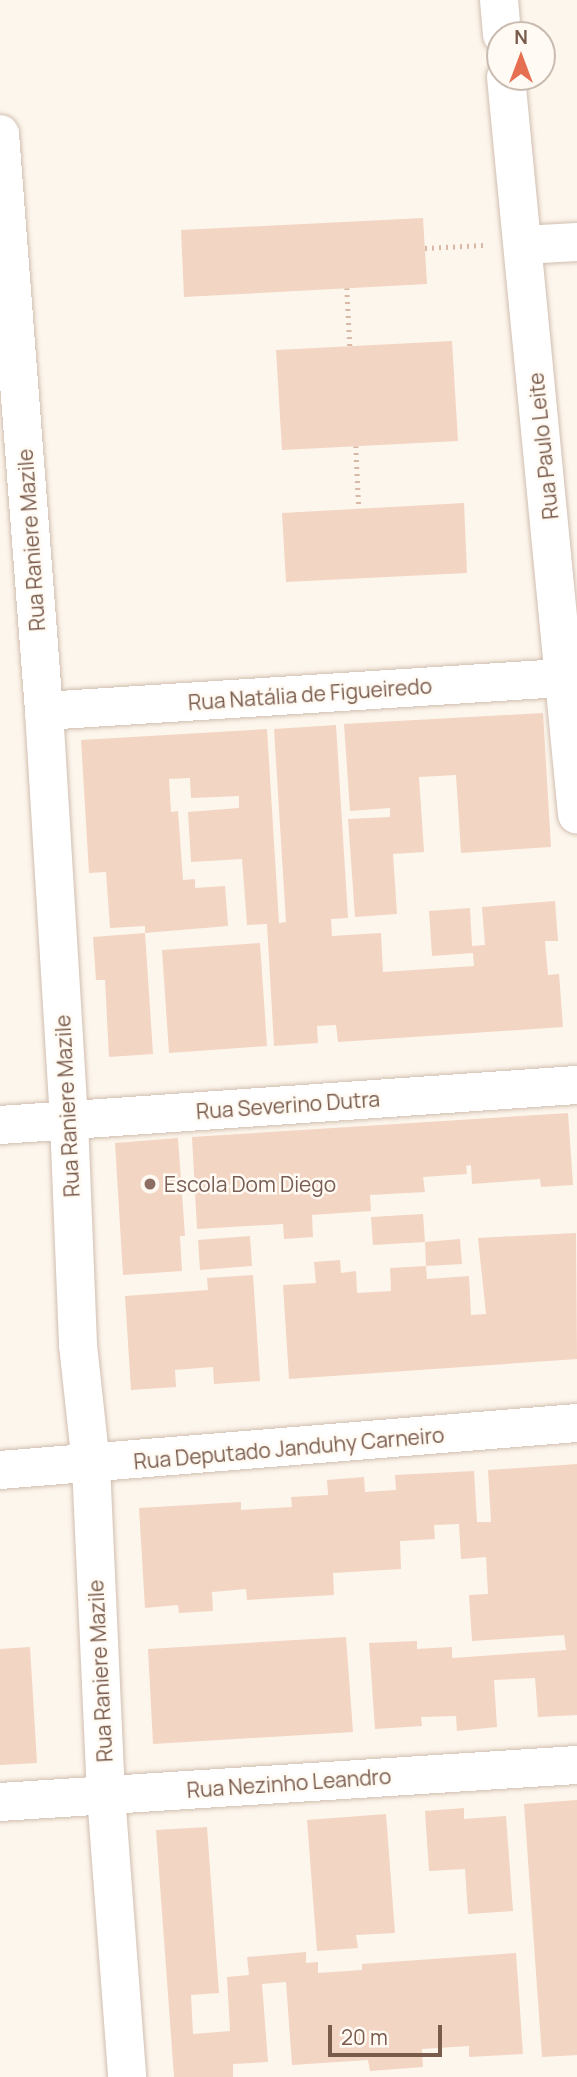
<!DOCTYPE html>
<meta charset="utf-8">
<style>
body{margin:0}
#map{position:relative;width:577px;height:2077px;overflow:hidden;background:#fdf6ec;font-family:Manrope,sans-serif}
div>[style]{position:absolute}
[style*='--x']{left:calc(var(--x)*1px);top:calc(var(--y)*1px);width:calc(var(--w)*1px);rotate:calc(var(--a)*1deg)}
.building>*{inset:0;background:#f3d5c3}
.path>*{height:4.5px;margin-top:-2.25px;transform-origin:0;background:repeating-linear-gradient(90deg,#d9b8a5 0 2px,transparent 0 7px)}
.roads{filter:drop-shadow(0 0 2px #d1beb0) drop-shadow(0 0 2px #d1beb0)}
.minor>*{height:38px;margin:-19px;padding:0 19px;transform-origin:19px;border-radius:19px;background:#fff}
.dots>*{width:19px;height:19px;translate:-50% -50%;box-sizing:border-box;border:4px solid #fffaf3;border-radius:50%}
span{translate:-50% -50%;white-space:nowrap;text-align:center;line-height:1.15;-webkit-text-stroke:5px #fffaf3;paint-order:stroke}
.street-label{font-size:21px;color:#7a5c4d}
.education-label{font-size:21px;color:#785e54}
.left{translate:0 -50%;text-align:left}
.north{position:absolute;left:486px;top:21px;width:70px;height:70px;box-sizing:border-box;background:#fffaf3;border:2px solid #cabbb1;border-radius:50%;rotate:0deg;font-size:19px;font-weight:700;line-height:28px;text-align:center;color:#7a5c4d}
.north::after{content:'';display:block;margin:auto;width:24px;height:32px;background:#e76f51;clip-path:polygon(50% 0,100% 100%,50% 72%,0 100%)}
.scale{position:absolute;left:328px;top:2025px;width:114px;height:32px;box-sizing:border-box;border:4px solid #7a5c4d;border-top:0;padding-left:9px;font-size:21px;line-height:24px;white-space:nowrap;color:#7a5c4d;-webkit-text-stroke:5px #fffaf3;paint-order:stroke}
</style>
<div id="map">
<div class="building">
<i style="clip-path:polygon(423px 218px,427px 284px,184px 297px,181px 230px)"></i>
<i style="clip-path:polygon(452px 341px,458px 441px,282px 450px,276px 350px)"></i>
<i style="clip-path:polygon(464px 503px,467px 573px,286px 582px,282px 513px)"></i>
<i style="clip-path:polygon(543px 713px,551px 847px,461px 853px,456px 775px,419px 777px,424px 852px,393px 854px,397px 914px,355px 917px,348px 819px,390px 817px,390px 808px,350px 811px,344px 724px)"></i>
<i style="clip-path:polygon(336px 725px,348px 918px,331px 919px,332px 936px,381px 933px,383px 972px,474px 966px,473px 953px,432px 956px,429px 911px,470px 908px,472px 946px,485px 945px,482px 907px,555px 901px,558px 941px,545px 941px,548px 975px,559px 974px,563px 1027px,338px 1042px,336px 1025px,317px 1026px,318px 1043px,274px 1046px,267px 924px,247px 925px,242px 859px,191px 862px,188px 812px,239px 808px,239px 796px,191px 798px,190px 778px,169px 779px,171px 812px,178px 811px,183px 880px,195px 879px,195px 888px,225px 886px,228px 926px,145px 933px,145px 926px,110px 928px,106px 872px,89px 873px,81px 740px,267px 729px,279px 923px,286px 922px,274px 729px)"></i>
<i style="clip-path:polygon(145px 933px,153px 1054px,109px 1057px,105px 980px,96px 980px,93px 937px)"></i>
<i style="clip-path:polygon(260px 943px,267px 1046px,169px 1053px,162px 950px)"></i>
<i style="clip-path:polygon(568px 1113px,573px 1185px,541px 1187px,540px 1179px,472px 1184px,471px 1165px,466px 1166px,467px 1174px,423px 1177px,425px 1192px,370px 1195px,371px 1211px,312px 1215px,313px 1237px,284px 1239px,283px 1224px,197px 1229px,192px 1137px)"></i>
<i style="clip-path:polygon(178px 1138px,185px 1236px,180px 1236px,182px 1271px,123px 1275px,115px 1143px)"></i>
<i style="clip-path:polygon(423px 1214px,425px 1242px,460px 1239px,462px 1264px,426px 1266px,425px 1242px,373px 1245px,371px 1217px)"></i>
<i style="clip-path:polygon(576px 1233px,577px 1359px,289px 1379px,283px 1285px,316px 1283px,314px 1262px,340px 1260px,341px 1273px,356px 1271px,357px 1293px,391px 1291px,390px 1268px,426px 1266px,427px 1279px,469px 1276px,471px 1315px,486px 1314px,478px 1238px)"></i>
<i style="clip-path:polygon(250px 1236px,252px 1266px,200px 1270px,198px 1240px)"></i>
<i style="clip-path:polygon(253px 1275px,260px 1381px,214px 1384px,213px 1367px,175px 1370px,176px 1387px,131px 1390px,125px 1296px,208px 1290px,207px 1278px)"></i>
<i style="clip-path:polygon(577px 1464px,577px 1715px,538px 1717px,535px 1678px,494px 1680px,497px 1727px,457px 1731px,456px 1716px,421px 1717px,422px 1726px,375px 1729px,369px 1643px,417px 1641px,417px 1649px,452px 1647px,452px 1658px,566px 1650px,564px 1635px,472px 1641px,469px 1595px,488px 1594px,486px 1557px,461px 1559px,459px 1524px,434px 1525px,435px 1539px,400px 1541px,401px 1569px,333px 1573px,334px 1595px,247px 1600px,246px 1589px,212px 1592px,213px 1611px,179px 1613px,178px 1605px,145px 1608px,139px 1508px,241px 1502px,241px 1510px,292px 1507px,291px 1497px,328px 1495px,327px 1480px,364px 1477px,365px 1492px,396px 1490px,395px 1475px,474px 1471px,477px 1522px,491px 1522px,488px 1470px)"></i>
<i style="clip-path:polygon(346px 1637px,353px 1732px,153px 1744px,148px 1649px)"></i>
<i style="clip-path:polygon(30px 1647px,37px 1763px,0 1765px,0 1649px)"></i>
<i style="clip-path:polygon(577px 1800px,577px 2055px,542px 2057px,524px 1804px)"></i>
<i style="clip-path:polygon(464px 1808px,464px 1819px,506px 1816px,513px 1911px,468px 1914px,465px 1869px,429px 1871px,425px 1811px)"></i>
<i style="clip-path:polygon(386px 1814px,395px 1933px,356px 1935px,358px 1948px,317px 1951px,307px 1820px)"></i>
<i style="clip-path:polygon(207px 1827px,219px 1993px,191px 1995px,193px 2034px,230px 2031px,227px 1977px,249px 1975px,247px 1957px,306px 1952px,306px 1963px,318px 1962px,318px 1973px,362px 1970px,362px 1964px,516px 1953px,523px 2054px,469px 2057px,469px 2046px,422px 2049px,423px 2067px,370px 2071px,368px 2060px,292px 2065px,286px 1982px,262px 1984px,268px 2062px,233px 2064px,233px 2077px,174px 2077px,156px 1830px)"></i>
</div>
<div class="path">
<i style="--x:425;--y:248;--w:59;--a:-2.9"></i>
<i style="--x:347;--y:288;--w:58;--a:87"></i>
<i style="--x:356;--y:446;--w:63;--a:87.3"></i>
</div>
<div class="roads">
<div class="minor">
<i style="--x:499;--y:0;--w:35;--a:85"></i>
<i style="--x:506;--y:77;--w:741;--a:84.5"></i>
<i style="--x:0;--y:134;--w:579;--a:85.64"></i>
<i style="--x:44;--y:711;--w:410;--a:86.5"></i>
<i style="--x:69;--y:1120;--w:225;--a:87.7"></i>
<i style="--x:78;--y:1345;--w:121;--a:83.8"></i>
<i style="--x:91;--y:1465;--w:330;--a:87.4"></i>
<i style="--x:106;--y:1795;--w:283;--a:85.7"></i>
<i style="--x:523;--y:245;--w:54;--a:-3.2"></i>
<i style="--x:44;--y:711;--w:534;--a:-3.65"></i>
<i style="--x:0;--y:1125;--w:578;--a:-3.97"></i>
<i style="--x:0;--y:1470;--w:579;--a:-4.66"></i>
<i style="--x:0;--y:1802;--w:578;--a:-3.67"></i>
</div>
</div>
<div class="dots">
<i style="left:150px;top:1184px;background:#8d6e63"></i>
</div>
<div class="street-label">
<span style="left:543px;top:446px;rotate:-96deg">Rua Paulo Leite</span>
<span style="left:31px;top:540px;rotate:-94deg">Rua Raniere Mazile</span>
<span style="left:310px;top:694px;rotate:-4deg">Rua Natália de Figueiredo</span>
<span style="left:288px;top:1105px;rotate:-4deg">Rua Severino Dutra</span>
<span style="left:67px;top:1106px;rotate:-93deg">Rua Raniere Mazile</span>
<span style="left:289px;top:1448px;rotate:-5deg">Rua Deputado Janduhy Carneiro</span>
<span style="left:100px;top:1671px;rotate:-93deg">Rua Raniere Mazile</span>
<span style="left:289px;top:1783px;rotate:-4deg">Rua Nezinho Leandro</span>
</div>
<div class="education-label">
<span class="left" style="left:164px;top:1184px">Escola Dom Diego</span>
</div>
<div class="north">N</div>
<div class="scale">20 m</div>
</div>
